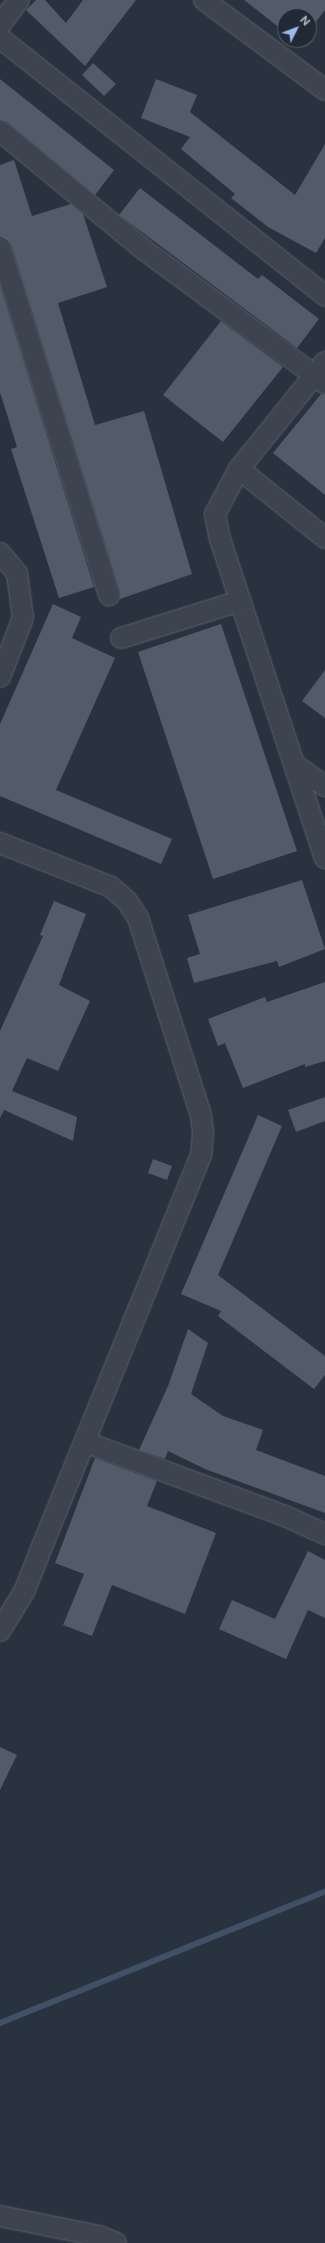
<!DOCTYPE html>
<style>
body{margin:0}
#map{position:relative;width:325px;height:2243px;overflow:hidden;background:#29323f;font-family:"Public Sans",sans-serif}
div>[style]{position:absolute}
[style*='--x']{left:calc(var(--x)*1px);top:calc(var(--y)*1px);width:calc(var(--w)*1px);rotate:calc(var(--a)*1deg)}
.stream>*{height:5.5px;margin:-2.75px;padding:0 2.75px;transform-origin:2.75px;border-radius:2.75px;background:#405066}
.building>*{inset:0;background:#525b69}
.roads{filter:drop-shadow(0 0 1px #5a626c) drop-shadow(0 0 1px #5a626c)}
.minor>*{height:20px;margin:-10px;padding:0 10px;transform-origin:10px;border-radius:10px;background:#3d444f}
span{translate:-50% -50%;white-space:nowrap;text-align:center;line-height:1.15;-webkit-text-stroke:3.5px #212934;paint-order:stroke}
.north{position:absolute;left:277px;top:8px;width:40px;height:40px;box-sizing:border-box;background:#212934;border:1px solid #5e6570;border-radius:50%;rotate:48deg;font-size:11px;font-weight:700;line-height:16px;text-align:center;color:#b9bfc9}
.north::after{content:'';display:block;margin:auto;width:14px;height:18px;background:#9abbee;clip-path:polygon(50% 0,100% 100%,50% 72%,0 100%)}
</style>
<div id="map">
<div class="stream">
<i style="--x:0;--y:2023;--w:350;--a:-22"></i>
</div>
<div class="building">
<i style="clip-path:polygon(36px 0,45px 0,66px 23px,83px 0,136px 0,85px 66px,26px 10px)"></i>
<i style="clip-path:polygon(244px 0,325px 0,325px 10px,309px 31px,309px 16px,285px 16px,285px 32px)"></i>
<i style="clip-path:polygon(93px 63px,116px 84px,104px 96px,82px 75px)"></i>
<i style="clip-path:polygon(0 79px,114px 170px,95px 195px,7px 122px,0 120px)"></i>
<i style="clip-path:polygon(156px 79px,197px 95px,190px 112px,295px 195px,325px 144px,325px 238px,316px 253px,268px 227px,231px 198px,235px 194px,181px 149px,190px 137px,141px 118px)"></i>
<i style="clip-path:polygon(14px 160px,32px 216px,71px 204px,83px 214px,107px 287px,58px 303px,95px 425px,144px 411px,192px 574px,120px 599px,120px 592px,11px 244px,0 236px,0 165px)"></i>
<i style="clip-path:polygon(140px 188px,258px 279px,262px 275px,319px 319px,297px 348px,119px 215px)"></i>
<i style="clip-path:polygon(0 285px,94px 587px,59px 598px,11px 449px,17px 447px,0 392px)"></i>
<i style="clip-path:polygon(221px 321px,283px 367px,223px 442px,163px 395px)"></i>
<i style="clip-path:polygon(321px 394px,325px 394px,325px 495px,273px 453px)"></i>
<i style="clip-path:polygon(53px 604px,81px 617px,72px 638px,115px 658px,56px 790px,172px 839px,161px 864px,0 796px,0 724px)"></i>
<i style="clip-path:polygon(221px 624px,297px 851px,213px 879px,138px 652px)"></i>
<i style="clip-path:polygon(325px 670px,325px 718px,302px 701px)"></i>
<i style="clip-path:polygon(302px 880px,325px 949px,279px 967px,277px 961px,194px 983px,187px 958px,200px 954px,188px 915px)"></i>
<i style="clip-path:polygon(54px 901px,86px 914px,59px 985px,90px 1001px,58px 1071px,27px 1058px,12px 1091px,77px 1117px,73px 1141px,4px 1110px,0 1118px,0 1031px,43px 936px,40px 935px)"></i>
<i style="clip-path:polygon(325px 982px,325px 1061px,305px 1067px,305px 1064px,243px 1088px,225px 1043px,218px 1046px,208px 1019px,265px 997px,267px 1002px)"></i>
<i style="clip-path:polygon(325px 1097px,325px 1121px,296px 1132px,288px 1110px)"></i>
<i style="clip-path:polygon(258px 1115px,282px 1126px,218px 1275px,325px 1356px,325px 1375px,314px 1389px,218px 1316px,221px 1311px,181px 1294px)"></i>
<i style="clip-path:polygon(153px 1159px,172px 1166px,167px 1180px,148px 1173px)"></i>
<i style="clip-path:polygon(188px 1329px,208px 1343px,191px 1394px,223px 1416px,263px 1430px,256px 1450px,325px 1476px,325px 1513px,205px 1469px,168px 1451px,165px 1459px,139px 1450px,168px 1386px)"></i>
<i style="clip-path:polygon(95px 1458px,157px 1481px,147px 1506px,216px 1533px,185px 1614px,112px 1585px,92px 1636px,63px 1625px,84px 1574px,55px 1563px)"></i>
<i style="clip-path:polygon(308px 1551px,325px 1560px,325px 1618px,308px 1610px,286px 1659px,219px 1629px,232px 1600px,275px 1619px)"></i>
<i style="clip-path:polygon(0 1747px,17px 1755px,0 1790px)"></i>
</div>
<div class="roads">
<div class="minor">
<i style="--x:204;--y:0;--w:151;--a:36.6"></i>
<i style="--x:0;--y:25;--w:31;--a:-53"></i>
<i style="--x:0;--y:38;--w:415;--a:38.4"></i>
<i style="--x:0;--y:131;--w:185;--a:39.5"></i>
<i style="--x:143;--y:249;--w:226;--a:36.4"></i>
<i style="--x:0;--y:247;--w:365;--a:72.6"></i>
<i style="--x:325;--y:362;--w:137;--a:128.8"></i>
<i style="--x:239;--y:469;--w:51;--a:118.1"></i>
<i style="--x:215;--y:514;--w:25;--a:79"></i>
<i style="--x:220;--y:539;--w:336;--a:71.8"></i>
<i style="--x:239;--y:469;--w:110;--a:38.7"></i>
<i style="--x:0;--y:553;--w:26;--a:50"></i>
<i style="--x:17;--y:573;--w:45;--a:82.4"></i>
<i style="--x:23;--y:618;--w:63;--a:111.3"></i>
<i style="--x:121;--y:638;--w:125;--a:-17.3"></i>
<i style="--x:295;--y:765;--w:37;--a:35"></i>
<i style="--x:0;--y:843;--w:119;--a:21.6"></i>
<i style="--x:111;--y:887;--w:21;--a:41"></i>
<i style="--x:127;--y:901;--w:20;--a:57"></i>
<i style="--x:138;--y:918;--w:208;--a:72.3"></i>
<i style="--x:201;--y:1116;--w:17;--a:83"></i>
<i style="--x:203;--y:1133;--w:22;--a:95"></i>
<i style="--x:201;--y:1155;--w:434;--a:112.1"></i>
<i style="--x:38;--y:1557;--w:35;--a:112"></i>
<i style="--x:25;--y:1590;--w:48;--a:121.4"></i>
<i style="--x:85;--y:1442;--w:213;--a:20.3"></i>
<i style="--x:285;--y:1516;--w:44;--a:24.2"></i>
<i style="--x:0;--y:2216;--w:101;--a:11.4"></i>
<i style="--x:99;--y:2236;--w:18;--a:22"></i>
</div>
</div>
<div class="north">N</div>
</div>
